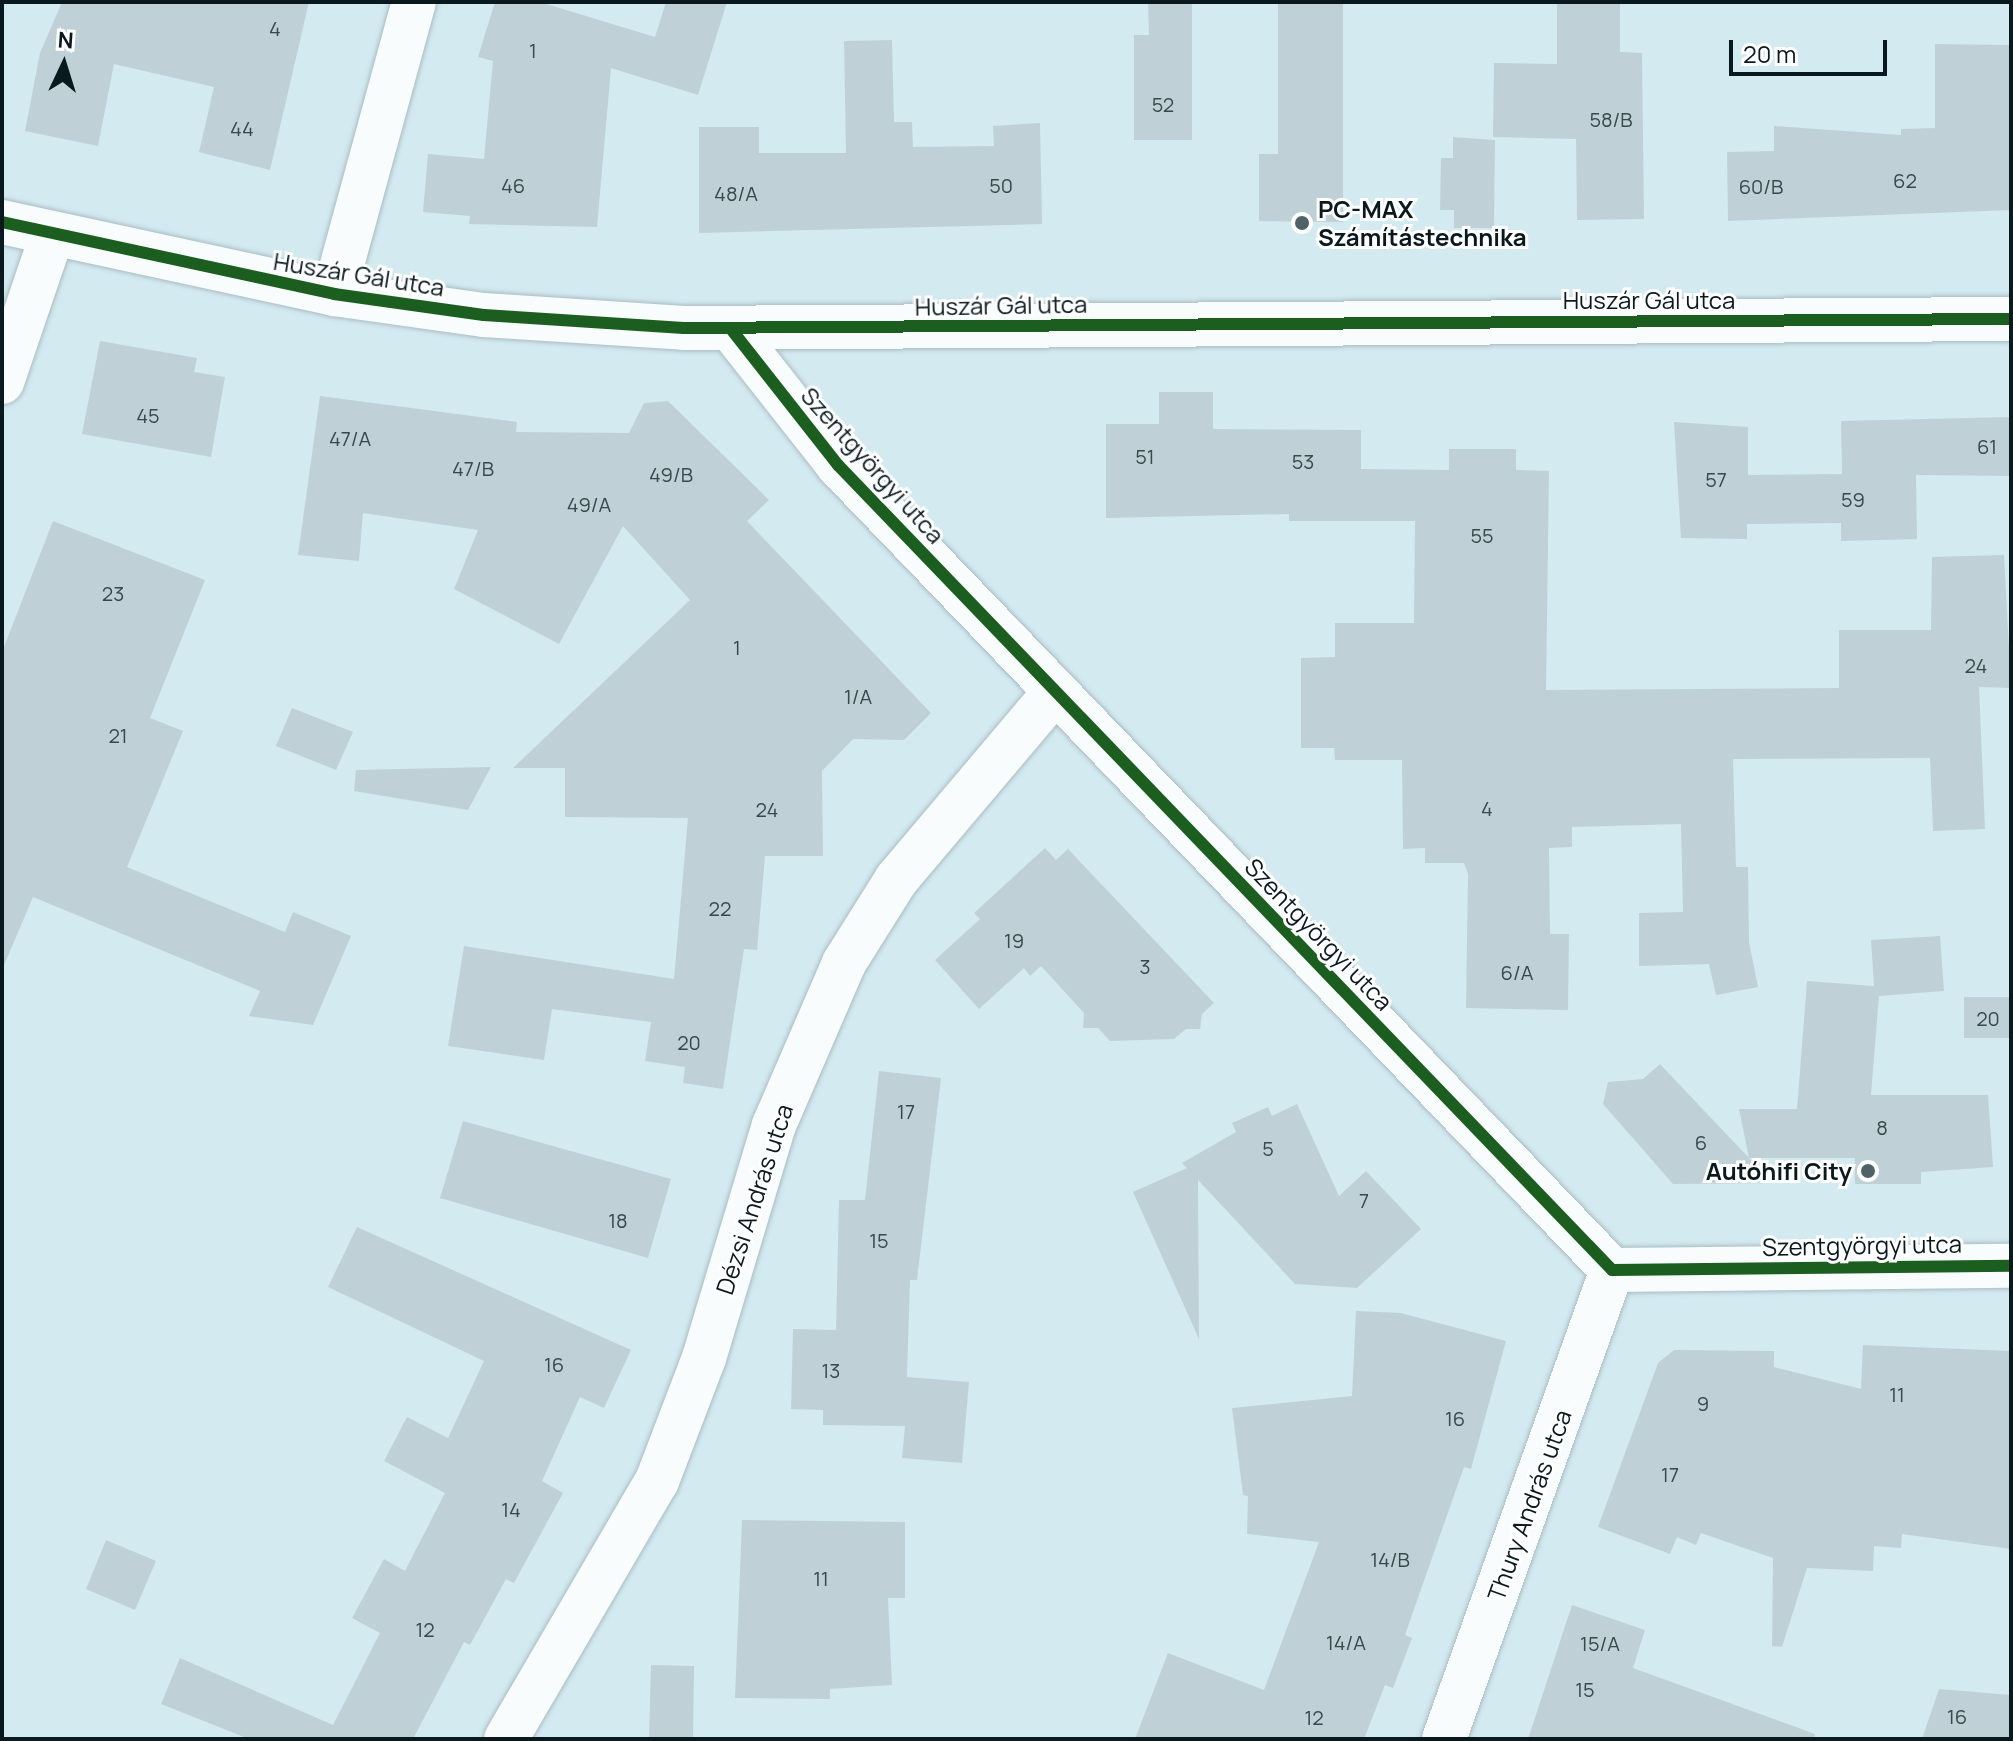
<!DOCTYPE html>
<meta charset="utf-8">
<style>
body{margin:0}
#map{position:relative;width:2013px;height:1741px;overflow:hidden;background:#d3eaf1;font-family:Manrope,sans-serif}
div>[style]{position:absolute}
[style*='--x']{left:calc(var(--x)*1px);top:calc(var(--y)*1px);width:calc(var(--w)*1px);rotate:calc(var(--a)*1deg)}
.building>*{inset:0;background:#bfd1d6}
.roads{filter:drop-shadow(0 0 2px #aabcc2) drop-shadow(0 0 2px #aabcc2)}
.street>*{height:44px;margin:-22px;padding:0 22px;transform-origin:22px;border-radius:22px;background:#f8fcfd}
.cycleway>*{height:12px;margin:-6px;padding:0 6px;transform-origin:6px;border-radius:6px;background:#1b5e20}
.dots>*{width:22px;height:22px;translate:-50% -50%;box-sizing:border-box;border:4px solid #fff;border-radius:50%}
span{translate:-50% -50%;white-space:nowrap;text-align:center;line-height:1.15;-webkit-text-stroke:6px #fff;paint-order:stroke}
.number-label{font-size:20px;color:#38484c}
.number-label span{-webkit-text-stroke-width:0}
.poi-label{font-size:24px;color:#09191d;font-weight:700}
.left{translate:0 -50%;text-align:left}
.right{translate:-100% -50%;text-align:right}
.street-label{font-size:24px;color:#09191d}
.frame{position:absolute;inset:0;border:4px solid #09191d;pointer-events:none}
.north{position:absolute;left:24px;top:24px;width:80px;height:80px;-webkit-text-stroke:6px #fff;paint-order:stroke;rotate:4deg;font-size:22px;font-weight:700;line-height:32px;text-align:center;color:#09191d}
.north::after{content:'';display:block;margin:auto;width:28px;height:36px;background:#09191d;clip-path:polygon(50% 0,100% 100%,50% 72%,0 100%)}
.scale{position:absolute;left:1729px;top:40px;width:158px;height:36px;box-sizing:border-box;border:4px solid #09191d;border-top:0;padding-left:10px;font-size:24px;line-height:28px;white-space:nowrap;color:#09191d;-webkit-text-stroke:6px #fff;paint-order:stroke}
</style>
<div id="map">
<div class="building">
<i style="clip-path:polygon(62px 2px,309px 2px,270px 170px,199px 152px,214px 87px,114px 64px,98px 146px,25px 131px,40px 53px)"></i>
<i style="clip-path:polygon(495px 2px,540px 2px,655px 37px,666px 2px,727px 2px,698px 95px,611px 68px,597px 227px,469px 224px,470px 216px,423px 212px,428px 154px,484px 159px,493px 61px,478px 57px)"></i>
<i style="clip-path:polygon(1148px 2px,1192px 2px,1192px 140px,1134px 140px,1134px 35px,1149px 35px)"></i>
<i style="clip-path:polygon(1278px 2px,1343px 2px,1343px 222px,1259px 221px,1259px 154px,1278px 154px)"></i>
<i style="clip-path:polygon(1557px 2px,1620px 2px,1620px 52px,1642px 53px,1644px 219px,1577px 220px,1576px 139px,1493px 137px,1494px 63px,1557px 64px)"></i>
<i style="clip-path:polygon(892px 40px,894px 122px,912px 122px,913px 147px,994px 146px,993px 126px,1040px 123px,1042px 224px,699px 233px,699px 127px,759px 127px,759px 153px,846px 153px,844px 41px)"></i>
<i style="clip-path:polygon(1935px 44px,2011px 45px,2011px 210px,1728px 221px,1727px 152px,1774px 151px,1774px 126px,1901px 135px,1901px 129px,1935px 128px)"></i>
<i style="clip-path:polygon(1453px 137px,1495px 140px,1494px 228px,1454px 228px,1454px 210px,1440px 210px,1441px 158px,1453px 158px)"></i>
<i style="clip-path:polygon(100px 341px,197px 358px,194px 372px,225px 377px,211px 457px,82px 434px)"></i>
<i style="clip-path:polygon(1159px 392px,1213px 392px,1213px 429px,1361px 430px,1361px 469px,1449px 470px,1449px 449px,1516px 449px,1516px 470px,1549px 471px,1546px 690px,1839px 688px,1839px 630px,1931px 630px,1932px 557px,2004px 555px,2011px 688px,1979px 687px,1985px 829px,1933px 831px,1930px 758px,1733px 759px,1736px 867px,1748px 867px,1749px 942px,1758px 987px,1716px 995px,1709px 964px,1639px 966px,1639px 913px,1683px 912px,1681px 824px,1572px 827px,1572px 847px,1549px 848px,1550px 934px,1569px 934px,1568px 1010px,1466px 1008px,1468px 874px,1464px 863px,1425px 863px,1425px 848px,1403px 849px,1402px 760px,1335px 760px,1334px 748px,1301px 748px,1301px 658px,1335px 657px,1335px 623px,1414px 623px,1415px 521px,1289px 521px,1289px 514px,1106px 518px,1106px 424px,1159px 424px)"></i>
<i style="clip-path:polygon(320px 396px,517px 422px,516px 432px,629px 433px,644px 403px,668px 401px,769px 500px,747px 521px,931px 713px,904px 740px,853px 739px,822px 771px,823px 856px,765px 856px,757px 950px,744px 949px,723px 1089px,683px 1083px,685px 1067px,645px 1061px,651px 1022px,552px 1009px,544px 1060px,448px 1046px,464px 946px,674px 979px,688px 818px,565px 817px,565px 768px,513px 768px,690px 600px,623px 526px,559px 644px,454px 589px,478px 530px,363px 513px,359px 561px,298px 555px)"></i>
<i style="clip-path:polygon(2011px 417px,2011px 476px,1916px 475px,1917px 539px,1841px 541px,1841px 523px,1747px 524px,1747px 539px,1681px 538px,1674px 422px,1748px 427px,1748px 475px,1842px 474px,1841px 421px)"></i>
<i style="clip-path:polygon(53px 521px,205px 580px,150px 718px,183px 731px,127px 867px,285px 932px,293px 912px,351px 936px,313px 1025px,249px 1016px,260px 991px,33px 897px,2px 970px,2px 652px)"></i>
<i style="clip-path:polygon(292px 708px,353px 732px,336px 770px,276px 746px)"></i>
<i style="clip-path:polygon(491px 767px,468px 810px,354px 791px,356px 770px)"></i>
<i style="clip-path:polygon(1045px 848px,1056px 860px,1068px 849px,1214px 1003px,1202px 1014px,1200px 1029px,1186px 1029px,1174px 1039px,1110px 1041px,1098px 1028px,1083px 1028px,1084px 1013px,1041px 966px,1030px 976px,1024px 968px,979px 1009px,935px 960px,980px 919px,974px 913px)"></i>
<i style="clip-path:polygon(1940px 936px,1944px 991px,1879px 996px,1871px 1095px,1988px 1095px,1993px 1167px,1921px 1172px,1921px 1184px,1855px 1184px,1855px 1158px,1749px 1158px,1739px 1109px,1797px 1109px,1807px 981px,1874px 986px,1871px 940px)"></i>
<i style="clip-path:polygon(1964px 997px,2011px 997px,2011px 1038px,1964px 1038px)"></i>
<i style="clip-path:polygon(1660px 1064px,1749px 1158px,1772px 1183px,1673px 1184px,1603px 1104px,1608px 1082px,1643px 1079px)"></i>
<i style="clip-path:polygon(879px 1071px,941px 1078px,917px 1280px,910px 1280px,907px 1377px,969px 1382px,962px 1463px,902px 1458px,905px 1426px,823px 1425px,823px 1410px,791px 1409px,793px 1329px,836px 1330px,839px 1200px,865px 1200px)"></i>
<i style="clip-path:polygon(1297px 1104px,1339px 1196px,1366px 1171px,1421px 1229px,1357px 1288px,1295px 1284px,1198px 1180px,1199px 1339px,1133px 1192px,1187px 1168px,1182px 1163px,1236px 1132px,1232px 1123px,1268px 1107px,1272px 1116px)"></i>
<i style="clip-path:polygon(463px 1121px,671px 1179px,648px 1258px,440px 1198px)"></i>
<i style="clip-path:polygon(357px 1227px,631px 1350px,604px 1408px,580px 1397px,542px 1481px,563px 1493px,514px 1583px,506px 1579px,470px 1645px,464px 1642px,413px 1739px,249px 1739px,161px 1704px,180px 1658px,333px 1725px,380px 1633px,352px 1618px,384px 1559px,405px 1571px,445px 1493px,384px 1461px,407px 1417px,448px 1438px,484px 1361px,328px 1287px)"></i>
<i style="clip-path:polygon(1356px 1311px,1401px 1313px,1506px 1341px,1471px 1469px,1464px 1467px,1405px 1635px,1412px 1638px,1393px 1688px,1385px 1685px,1364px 1739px,1135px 1739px,1168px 1653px,1264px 1690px,1319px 1542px,1247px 1534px,1248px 1496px,1243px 1495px,1232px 1408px,1352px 1396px)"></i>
<i style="clip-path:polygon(1863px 1345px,2011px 1351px,2011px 1549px,1902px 1534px,1901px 1548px,1874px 1546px,1873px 1571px,1807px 1568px,1782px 1647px,1772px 1646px,1773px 1558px,1701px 1533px,1696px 1545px,1677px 1537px,1670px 1554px,1598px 1527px,1658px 1363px,1674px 1350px,1774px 1351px,1774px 1367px,1861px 1389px)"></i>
<i style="clip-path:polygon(742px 1520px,905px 1522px,905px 1598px,888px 1598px,892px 1685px,830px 1689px,830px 1699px,735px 1698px)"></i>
<i style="clip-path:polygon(106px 1540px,156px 1561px,135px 1610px,86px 1589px)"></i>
<i style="clip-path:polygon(1572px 1605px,1645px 1630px,1633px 1668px,1815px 1734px,1814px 1739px,1528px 1739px)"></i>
<i style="clip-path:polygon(651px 1665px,694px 1666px,693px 1739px,649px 1739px)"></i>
<i style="clip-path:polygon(1939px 1689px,2011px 1695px,2011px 1739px,1922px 1739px)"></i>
</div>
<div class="roads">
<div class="street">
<i style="--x:2;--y:222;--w:340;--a:12.2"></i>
<i style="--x:334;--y:294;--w:151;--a:8"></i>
<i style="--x:484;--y:315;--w:200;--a:3.7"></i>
<i style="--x:684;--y:328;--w:1327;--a:-0.39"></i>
<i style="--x:334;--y:294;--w:303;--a:-74.7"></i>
<i style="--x:731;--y:329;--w:173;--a:51.8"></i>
<i style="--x:838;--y:465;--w:1117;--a:46.12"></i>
<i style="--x:1612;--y:1270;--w:399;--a:-0.6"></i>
<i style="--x:2;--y:382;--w:155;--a:-71.2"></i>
<i style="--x:506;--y:1739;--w:299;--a:-59.7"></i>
<i style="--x:657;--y:1481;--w:132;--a:-69.1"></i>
<i style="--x:704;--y:1358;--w:243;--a:-73.3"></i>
<i style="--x:774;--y:1125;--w:176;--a:-66.6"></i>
<i style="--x:844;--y:963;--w:98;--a:-57.9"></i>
<i style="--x:896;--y:880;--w:246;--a:-49.8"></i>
<i style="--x:1444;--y:1739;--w:498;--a:-70.3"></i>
</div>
</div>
<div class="cycleway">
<i style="--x:2;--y:222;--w:340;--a:12.2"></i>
<i style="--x:334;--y:294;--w:151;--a:8"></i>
<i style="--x:484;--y:315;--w:200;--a:3.7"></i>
<i style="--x:684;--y:328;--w:1327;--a:-0.39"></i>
<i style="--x:731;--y:329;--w:173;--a:51.8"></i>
<i style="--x:838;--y:465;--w:1117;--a:46.12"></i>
<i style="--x:1612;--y:1270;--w:399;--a:-0.6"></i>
</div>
<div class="dots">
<i style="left:1302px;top:223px;background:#506267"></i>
<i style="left:1868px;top:1171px;background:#506267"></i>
</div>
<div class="number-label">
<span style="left:275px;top:28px">4</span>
<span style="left:533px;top:50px">1</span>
<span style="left:1163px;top:104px">52</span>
<span style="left:1611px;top:119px">58/B</span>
<span style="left:242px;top:128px">44</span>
<span style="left:1905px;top:180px">62</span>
<span style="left:513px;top:185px">46</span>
<span style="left:1001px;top:185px">50</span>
<span style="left:1761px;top:186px">60/B</span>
<span style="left:736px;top:193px">48/A</span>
<span style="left:148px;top:415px">45</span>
<span style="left:350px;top:438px">47/A</span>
<span style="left:1987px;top:446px">61</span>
<span style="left:1145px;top:456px">51</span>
<span style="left:1303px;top:461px">53</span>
<span style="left:473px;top:468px">47/B</span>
<span style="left:671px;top:474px">49/B</span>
<span style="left:1716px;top:479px">57</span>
<span style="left:1853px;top:499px">59</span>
<span style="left:589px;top:504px">49/A</span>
<span style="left:1482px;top:535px">55</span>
<span style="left:113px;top:593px">23</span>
<span style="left:737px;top:647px">1</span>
<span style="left:1976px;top:665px">24</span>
<span style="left:858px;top:696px">1/A</span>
<span style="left:118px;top:735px">21</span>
<span style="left:1487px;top:808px">4</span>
<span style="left:767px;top:809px">24</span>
<span style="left:720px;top:908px">22</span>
<span style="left:1014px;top:940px">19</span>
<span style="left:1145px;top:966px">3</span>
<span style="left:1517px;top:972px">6/A</span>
<span style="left:1988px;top:1018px">20</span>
<span style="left:689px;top:1042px">20</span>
<span style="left:906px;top:1111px">17</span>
<span style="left:1882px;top:1127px">8</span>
<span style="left:1701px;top:1142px">6</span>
<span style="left:1268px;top:1148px">5</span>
<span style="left:1364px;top:1200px">7</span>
<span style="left:618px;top:1220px">18</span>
<span style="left:879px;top:1240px">15</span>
<span style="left:554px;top:1364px">16</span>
<span style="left:831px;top:1370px">13</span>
<span style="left:1897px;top:1394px">11</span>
<span style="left:1703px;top:1403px">9</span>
<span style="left:1455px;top:1418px">16</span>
<span style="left:1670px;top:1474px">17</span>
<span style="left:511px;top:1509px">14</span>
<span style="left:1390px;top:1559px">14/B</span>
<span style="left:821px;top:1578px">11</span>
<span style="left:425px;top:1629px">12</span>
<span style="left:1346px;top:1642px">14/A</span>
<span style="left:1600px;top:1643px">15/A</span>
<span style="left:1585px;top:1689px">15</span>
<span style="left:1957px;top:1716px">16</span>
<span style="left:1314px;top:1717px">12</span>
</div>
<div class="poi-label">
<span class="left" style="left:1318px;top:223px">PC-MAX<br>Számítástechnika</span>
<span class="right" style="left:1852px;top:1171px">Autóhifi City</span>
</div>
<div class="street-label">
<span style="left:359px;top:274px;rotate:9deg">Huszár Gál utca</span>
<span style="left:1649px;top:300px">Huszár Gál utca</span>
<span style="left:1001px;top:305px;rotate:-1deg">Huszár Gál utca</span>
<span style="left:873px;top:465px;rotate:48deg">Szentgyörgyi utca</span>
<span style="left:1319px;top:934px;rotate:46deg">Szentgyörgyi utca</span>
<span style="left:754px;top:1199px;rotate:-72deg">Dézsi András utca</span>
<span style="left:1862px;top:1245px;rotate:-1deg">Szentgyörgyi utca</span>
<span style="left:1529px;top:1505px;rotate:-70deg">Thury András utca</span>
</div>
<div class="frame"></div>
<div class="north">N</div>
<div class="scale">20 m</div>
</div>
